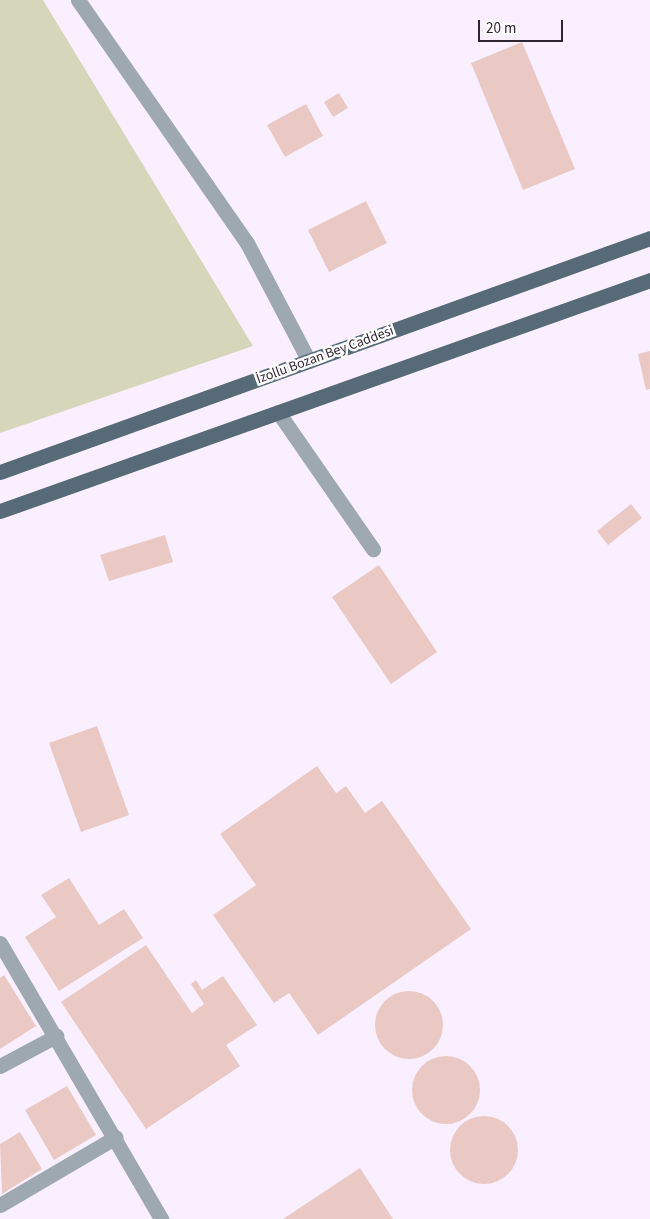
<!DOCTYPE html>
<meta charset="utf-8">
<style>
body{margin:0}
#map{position:relative;width:650px;height:1219px;overflow:hidden;background:#faeffe;font-family:"Source Sans 3",sans-serif}
div>[style]{position:absolute}
[style*='--x']{left:calc(var(--x)*1px);top:calc(var(--y)*1px);width:calc(var(--w)*1px);rotate:calc(var(--a)*1deg)}
.green>*{inset:0;background:#d6d7ba}
.building>*{inset:0;background:#eac9c5}
.round{border-radius:50%}
.minor>*{height:15px;margin:-7.5px;padding:0 7.5px;transform-origin:7.5px;border-radius:7.5px;background:#9da8b0}
.major>*{height:15px;margin:-7.5px;padding:0 7.5px;transform-origin:7.5px;border-radius:7.5px;background:#576a78}
span{translate:-50% -50%;white-space:nowrap;text-align:center;line-height:1.15;-webkit-text-stroke:5px #fff;paint-order:stroke}
.street-label{font-size:14px;color:#2d2630}
.scale{position:absolute;left:478px;top:20px;width:85px;height:22px;box-sizing:border-box;border:2px solid #2d2630;border-top:0;padding-left:6px;font-size:15px;line-height:18px;white-space:nowrap;color:#2d2630;-webkit-text-stroke:4px #fff;paint-order:stroke}
</style>
<div id="map">
<div class="green">
<i style="clip-path:polygon(0 0,43px 0,253px 346px,0 433px)"></i>
</div>
<div class="building">
<i style="clip-path:polygon(522px 42px,575px 169px,523px 190px,471px 63px)"></i>
<i style="clip-path:polygon(339px 93px,348px 108px,333px 117px,324px 102px)"></i>
<i style="clip-path:polygon(306px 104px,323px 136px,285px 157px,267px 125px)"></i>
<i style="clip-path:polygon(366px 201px,387px 243px,329px 272px,308px 230px)"></i>
<i style="clip-path:polygon(650px 351px,650px 389px,646px 390px,638px 354px)"></i>
<i style="clip-path:polygon(631px 504px,642px 518px,608px 545px,597px 531px)"></i>
<i style="clip-path:polygon(165px 535px,173px 562px,109px 581px,100px 555px)"></i>
<i style="clip-path:polygon(379px 565px,437px 652px,391px 684px,332px 597px)"></i>
<i style="clip-path:polygon(97px 726px,129px 815px,81px 832px,49px 743px)"></i>
<i style="clip-path:polygon(317px 766px,336px 793px,346px 786px,365px 813px,382px 801px,471px 929px,318px 1035px,289px 993px,274px 1003px,213px 915px,256px 885px,220px 834px)"></i>
<i style="clip-path:polygon(69px 878px,99px 925px,124px 909px,143px 938px,59px 991px,25px 937px,56px 917px,41px 895px)"></i>
<i style="clip-path:polygon(146px 945px,192px 1013px,204px 1004px,191px 984px,196px 980px,202px 990px,223px 976px,257px 1025px,226px 1045px,240px 1066px,146px 1129px,61px 1002px)"></i>
<i style="clip-path:polygon(4px 975px,36px 1026px,0 1049px,0 978px)"></i>
<i class="round" style="left:375px;top:991px;width:68px;height:68px"></i>
<i class="round" style="left:412px;top:1056px;width:68px;height:68px"></i>
<i style="clip-path:polygon(67px 1086px,96px 1135px,54px 1160px,25px 1110px)"></i>
<i class="round" style="left:450px;top:1116px;width:68px;height:68px"></i>
<i style="clip-path:polygon(20px 1132px,42px 1169px,2px 1194px,0 1144px)"></i>
<i style="clip-path:polygon(360px 1168px,393px 1219px,283px 1219px)"></i>
</div>
<div class="minor">
<i style="--x:78;--y:0;--w:296;--a:55.2"></i>
<i style="--x:247;--y:243;--w:133;--a:62.3"></i>
<i style="--x:278;--y:412;--w:167;--a:55.3"></i>
<i style="--x:0;--y:943;--w:320;--a:59.7"></i>
<i style="--x:0;--y:1066;--w:64;--a:-28.2"></i>
<i style="--x:0;--y:1205;--w:134;--a:-30.4"></i>
</div>
<div class="major">
<i style="--x:0;--y:472;--w:691;--a:-19.8"></i>
<i style="--x:0;--y:511;--w:690;--a:-19.56"></i>
</div>
<div class="street-label">
<span style="left:325px;top:355px;rotate:-20deg">İzollu Bozan Bey Caddesi</span>
</div>
<div class="scale">20 m</div>
</div>
